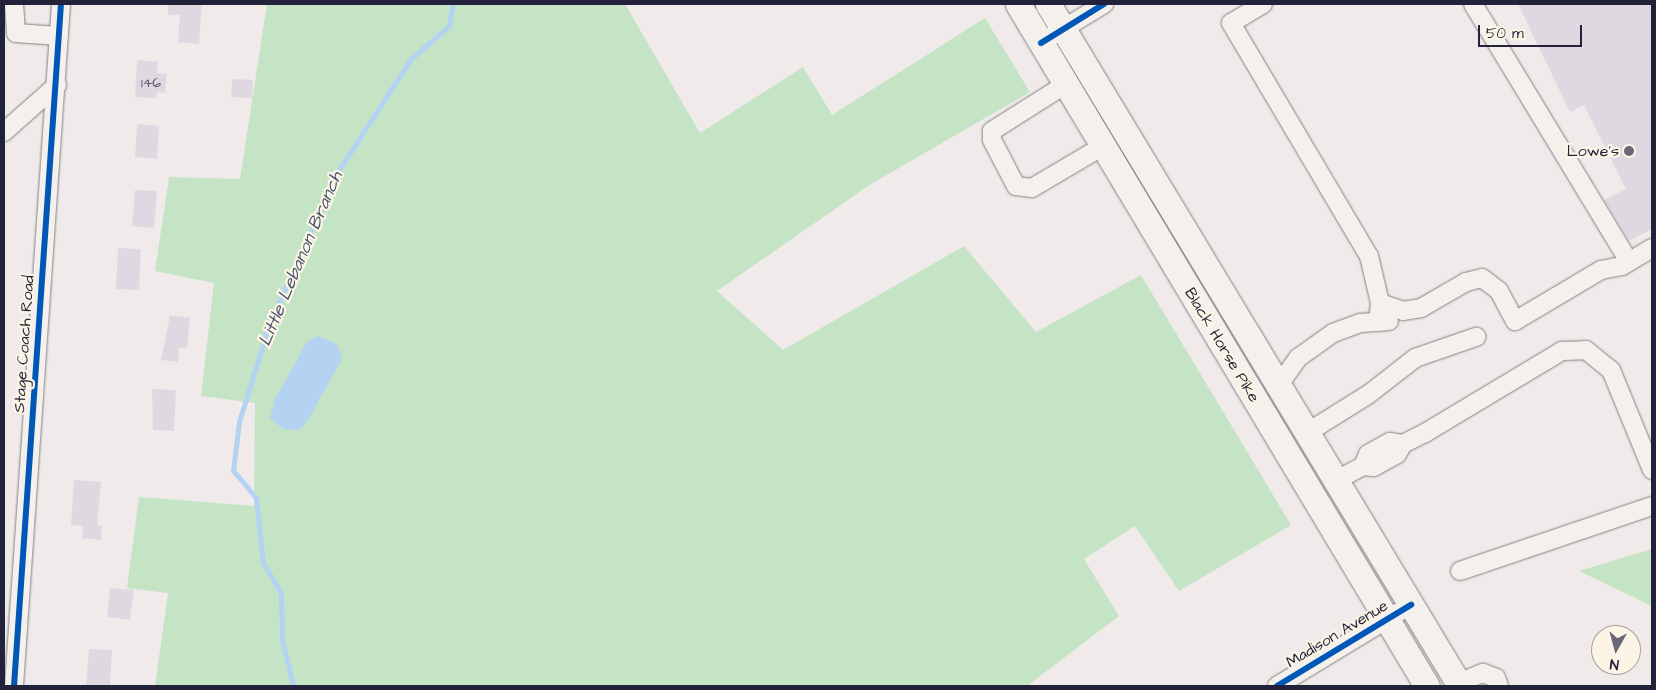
<!DOCTYPE html>
<style>
body{margin:0}
#map{position:relative;width:1656px;height:690px;overflow:hidden;background:#f0ebea;font-family:"Architects Daughter",sans-serif}
div>[style]{position:absolute}
[style*='--x']{left:calc(var(--x)*1px);top:calc(var(--y)*1px);width:calc(var(--w)*1px);rotate:calc(var(--a)*1deg)}
.green>*{inset:0;background:#c5e4c5}
.water>*{inset:0;background:#b4d2f1}
.stream>*{height:4.5px;margin:-2.25px;padding:0 2.25px;transform-origin:2.25px;border-radius:2.25px;background:#b4d2f1}
.building>*{inset:0;background:#dfd8e1}
.roads{filter:drop-shadow(0 0 1px #838185) drop-shadow(0 0 1px #838185)}
.minor>*{height:18px;margin:-9px;padding:0 9px;transform-origin:9px;border-radius:9px;background:#f4f1ec}
.highway>*{height:25px;margin:-12.5px;padding:0 12.5px;transform-origin:12.5px;border-radius:12.5px;background:#f4f1ec}
.cycleway>*{height:6px;margin:-3px;padding:0 3px;transform-origin:3px;border-radius:3px;background:#0057b8}
.dots>*{width:14px;height:14px;translate:-50% -50%;box-sizing:border-box;border:2px solid #fcf5e5;border-radius:50%}
span{translate:-50% -50%;white-space:nowrap;text-align:center;line-height:1.15;-webkit-text-stroke:4.5px #fcf5e5;paint-order:stroke}
.number-label{font-size:14px;color:#515064}
.number-label span{-webkit-text-stroke-width:0}
.poi-label{font-size:16px;color:#22223b}
.right{translate:-100% -50%;text-align:right}
.street-label{font-size:16px;color:#22223b}
.water-label{font-size:18px;color:#465472;font-style:italic}
.frame{position:absolute;inset:0;border:5px solid #22223b;pointer-events:none}
.north{position:absolute;left:1591px;top:625px;width:50px;height:50px;box-sizing:border-box;background:#fcf5e5;border:1px solid #a5a1a1;border-radius:50%;rotate:187deg;font-size:14px;font-weight:700;line-height:20px;text-align:center;color:#22223b}
.north::after{content:'';display:block;margin:auto;width:18px;height:22px;background:#6a6878;clip-path:polygon(50% 0,100% 100%,50% 72%,0 100%)}
.scale{position:absolute;left:1478px;top:25px;width:104px;height:22px;box-sizing:border-box;border:2px solid #22223b;border-top:0;padding-left:6px;font-size:15px;line-height:18px;white-space:nowrap;color:#22223b;-webkit-text-stroke:4px #fcf5e5;paint-order:stroke}
</style>
<div id="map">
<div class="green">
<i style="clip-path:polygon(267px 4px,625px 4px,700px 133px,803px 67px,832px 115px,985px 18px,1030px 92px,871px 184px,717px 291px,783px 350px,964px 246px,1036px 332px,1141px 275px,1291px 525px,1179px 591px,1135px 526px,1084px 559px,1119px 616px,1027px 686px,155px 686px,168px 593px,127px 588px,139px 497px,254px 506px,255px 403px,201px 396px,214px 283px,155px 271px,169px 177px,240px 179px)"></i>
<i style="clip-path:polygon(1652px 549px,1652px 606px,1579px 571px)"></i>
</div>
<div class="water">
<i style="clip-path:polygon(317px 336px,337px 344px,342px 359px,308px 420px,299px 430px,283px 429px,270px 418px,275px 399px,307px 342px)"></i>
</div>
<div class="stream">
<i style="--x:293;--y:686;--w:47;--a:-103.4"></i>
<i style="--x:282;--y:640;--w:47;--a:-91.2"></i>
<i style="--x:281;--y:593;--w:35;--a:-121"></i>
<i style="--x:263;--y:563;--w:65;--a:-96.1"></i>
<i style="--x:256;--y:498;--w:35;--a:-130"></i>
<i style="--x:233;--y:471;--w:49;--a:-83"></i>
<i style="--x:239;--y:422;--w:102;--a:-72.8"></i>
<i style="--x:269;--y:325;--w:167;--a:-65.9"></i>
<i style="--x:337;--y:173;--w:136;--a:-57"></i>
<i style="--x:411;--y:59;--w:50;--a:-41"></i>
<i style="--x:449;--y:26;--w:22;--a:-80"></i>
</div>
<div class="building">
<i style="clip-path:polygon(168px 4px,202px 4px,199px 44px,178px 42px,180px 15px,168px 15px)"></i>
<i style="clip-path:polygon(1518px 4px,1652px 4px,1652px 229px,1629px 241px,1604px 200px,1626px 189px,1584px 105px,1570px 112px)"></i>
<i style="clip-path:polygon(137px 60px,158px 62px,157px 73px,167px 74px,165px 93px,157px 92px,156px 98px,135px 97px)"></i>
<i style="clip-path:polygon(232px 79px,253px 80px,252px 98px,231px 97px)"></i>
<i style="clip-path:polygon(137px 124px,159px 126px,157px 159px,135px 157px)"></i>
<i style="clip-path:polygon(135px 190px,157px 191px,154px 228px,132px 226px)"></i>
<i style="clip-path:polygon(118px 248px,141px 249px,139px 290px,116px 289px)"></i>
<i style="clip-path:polygon(170px 315px,190px 318px,187px 348px,179px 348px,178px 362px,161px 360px)"></i>
<i style="clip-path:polygon(152px 389px,176px 390px,174px 431px,153px 430px)"></i>
<i style="clip-path:polygon(74px 480px,101px 482px,97px 525px,102px 526px,101px 540px,82px 538px,83px 526px,71px 525px)"></i>
<i style="clip-path:polygon(110px 588px,134px 590px,130px 620px,107px 617px)"></i>
<i style="clip-path:polygon(89px 649px,112px 650px,110px 686px,86px 686px)"></i>
</div>
<div class="roads">
<div class="minor">
<i style="--x:14;--y:4;--w:29;--a:86"></i>
<i style="--x:16;--y:33;--w:43;--a:4"></i>
<i style="--x:1263;--y:4;--w:37;--a:149"></i>
<i style="--x:1231;--y:23;--w:271;--a:59.4"></i>
<i style="--x:1369;--y:256;--w:48;--a:76.8"></i>
<i style="--x:1380;--y:303;--w:19;--a:96"></i>
<i style="--x:1473;--y:4;--w:301;--a:58.8"></i>
<i style="--x:1053;--y:35;--w:60;--a:-31.3"></i>
<i style="--x:1066;--y:84;--w:88;--a:147.6"></i>
<i style="--x:992;--y:131;--w:9;--a:90"></i>
<i style="--x:992;--y:140;--w:52;--a:62.4"></i>
<i style="--x:1016;--y:186;--w:16;--a:7"></i>
<i style="--x:1032;--y:188;--w:82;--a:-30.6"></i>
<i style="--x:4;--y:132;--w:71;--a:-41.6"></i>
<i style="--x:1380;--y:303;--w:24;--a:19"></i>
<i style="--x:1403;--y:311;--w:18;--a:-9"></i>
<i style="--x:1421;--y:308;--w:52;--a:-30"></i>
<i style="--x:1466;--y:282;--w:16;--a:-14"></i>
<i style="--x:1482;--y:278;--w:21;--a:37"></i>
<i style="--x:1499;--y:291;--w:34;--a:62"></i>
<i style="--x:1515;--y:321;--w:100;--a:-30.7"></i>
<i style="--x:1601;--y:270;--w:21;--a:-11"></i>
<i style="--x:1622;--y:266;--w:35;--a:-31"></i>
<i style="--x:1277;--y:388;--w:37;--a:-55"></i>
<i style="--x:1298;--y:358;--w:43;--a:-35.5"></i>
<i style="--x:1333;--y:333;--w:29;--a:-20"></i>
<i style="--x:1360;--y:323;--w:29;--a:-4"></i>
<i style="--x:1305;--y:434;--w:75;--a:-32"></i>
<i style="--x:1369;--y:394;--w:58;--a:-38"></i>
<i style="--x:1415;--y:358;--w:65;--a:-19"></i>
<i style="--x:1363;--y:466;--w:13;--a:-67"></i>
<i style="--x:1368;--y:454;--w:25;--a:-29"></i>
<i style="--x:1390;--y:442;--w:13;--a:9"></i>
<i style="--x:1403;--y:444;--w:25;--a:-27"></i>
<i style="--x:1425;--y:433;--w:160;--a:-30.9"></i>
<i style="--x:1562;--y:351;--w:24;--a:-2"></i>
<i style="--x:1586;--y:350;--w:32;--a:39"></i>
<i style="--x:1611;--y:370;--w:108;--a:67.7"></i>
<i style="--x:1333;--y:482;--w:34;--a:-28"></i>
<i style="--x:1363;--y:466;--w:11;--a:5"></i>
<i style="--x:1374;--y:467;--w:26;--a:-29"></i>
<i style="--x:1397;--y:454;--w:12;--a:-59"></i>
<i style="--x:1460;--y:571;--w:203;--a:-18.7"></i>
<i style="--x:1458;--y:683;--w:27;--a:-22"></i>
<i style="--x:1483;--y:673;--w:14;--a:21"></i>
<i style="--x:1496;--y:678;--w:9;--a:69"></i>
<i style="--x:14;--y:686;--w:684;--a:-86.06"></i>
<i style="--x:1277;--y:686;--w:157;--a:-31.2"></i>
</div>
<div class="highway">
<i style="--x:1018;--y:4;--w:795;--a:59.05"></i>
<i style="--x:1048;--y:4;--w:797;--a:58.86"></i>
</div>
</div>
<div class="cycleway">
<i style="--x:1041;--y:43;--w:74;--a:-31.8"></i>
<i style="--x:14;--y:686;--w:684;--a:-86.06"></i>
<i style="--x:1277;--y:686;--w:157;--a:-31.2"></i>
</div>
<div class="dots">
<i style="left:1629px;top:151px;background:#6a6878"></i>
</div>
<div class="number-label">
<span style="left:151px;top:83px">146</span>
</div>
<div class="poi-label">
<span class="right" style="left:1619px;top:151px">Lowe's</span>
</div>
<div class="street-label">
<span style="left:24px;top:344px;rotate:-86deg">Stage Coach Road</span>
<span style="left:1222px;top:345px;rotate:59deg">Black Horse Pike</span>
<span style="left:1337px;top:634px;rotate:-31deg">Madison Avenue</span>
</div>
<div class="water-label">
<span style="left:301px;top:259px;rotate:-67deg">Little Lebanon Branch</span>
</div>
<div class="frame"></div>
<div class="north">N</div>
<div class="scale">50 m</div>
</div>
